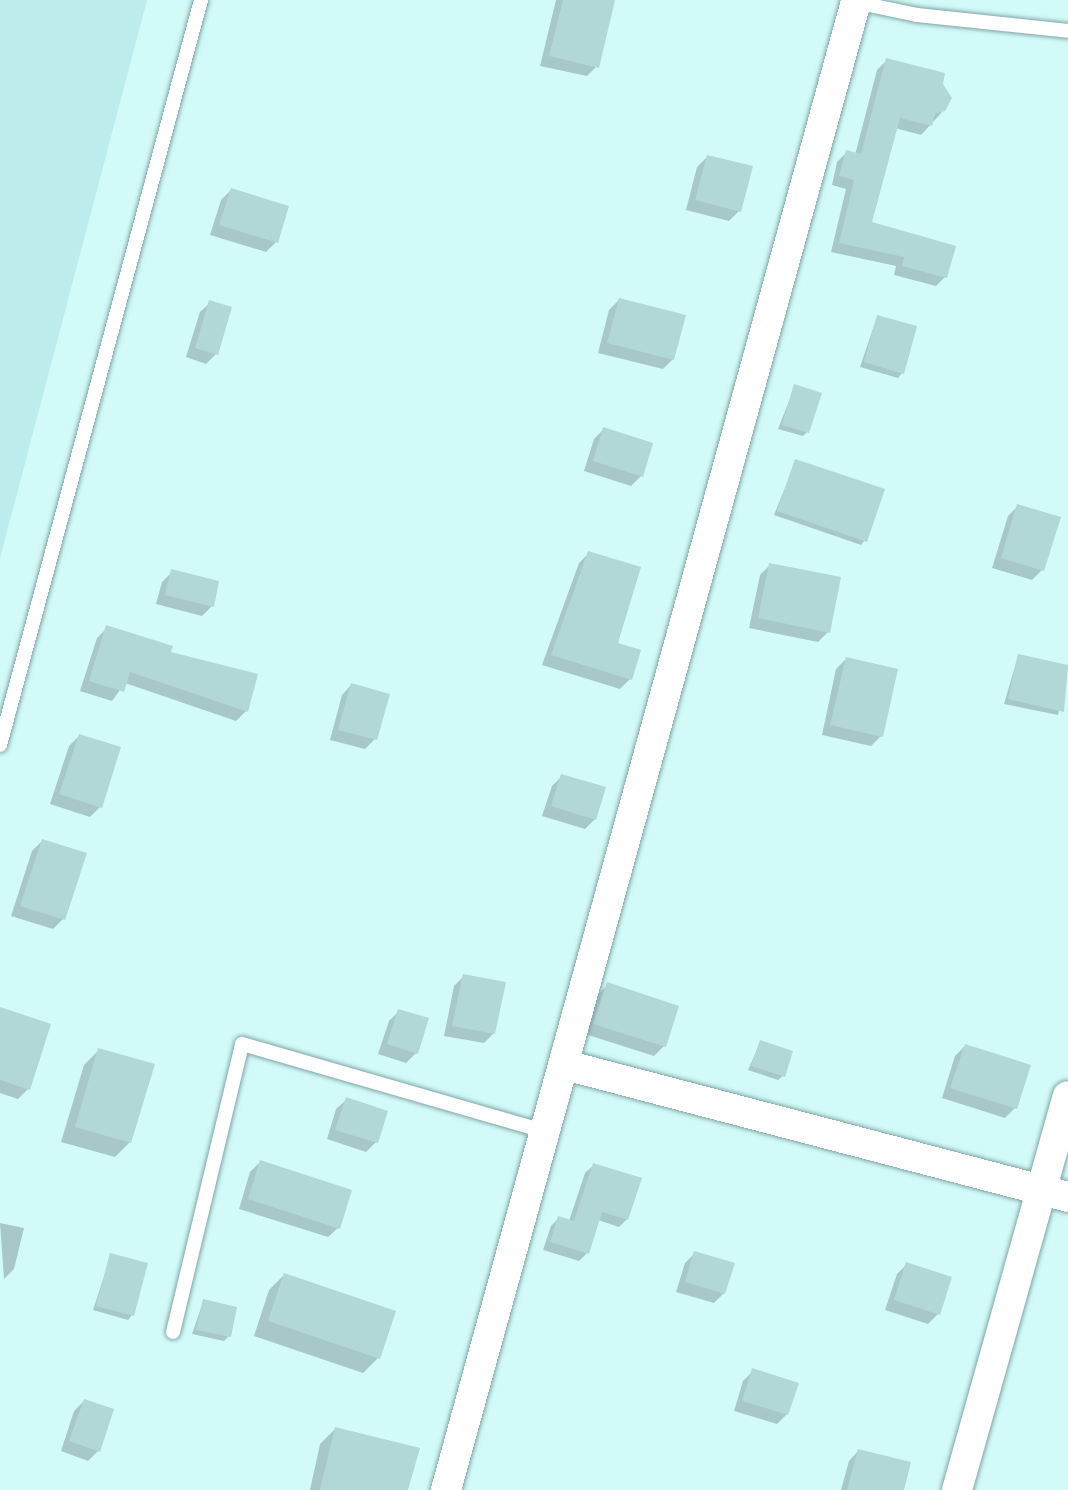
<!DOCTYPE html>
<style>
body{margin:0}
#map{position:relative;width:1068px;height:1490px;overflow:hidden;background:#d2faf9;font-family:Georgia,serif}
div>[style]{position:absolute}
[style*='--x']{left:calc(var(--x)*1px);top:calc(var(--y)*1px);width:calc(var(--w)*1px);rotate:calc(var(--a)*1deg)}
.built>*{inset:0;background:#bcecec}
.shadow>*{inset:0;background:#0003}
.building>*{inset:0;background:#b1d7d7}
.roads{filter:drop-shadow(0 0 2px #80a6a6) drop-shadow(0 0 2px #80a6a6)}
.service>*{height:14px;margin:-7px;padding:0 7px;transform-origin:7px;border-radius:7px;background:#fff}
.minor>*{height:30px;margin:-15px;padding:0 15px;transform-origin:15px;border-radius:15px;background:#fff}
span{translate:-50% -50%;white-space:nowrap;text-align:center;line-height:1.15;-webkit-text-stroke:6px #fff;paint-order:stroke}
</style>
<div id="map">
<div class="built">
<i style="clip-path:polygon(0 0,147px 0,0 558px)"></i>
</div>
<div class="shadow">
<i style="clip-path:polygon(556px 0,613px 0,597px 66px,587px 76px,540px 66px)"></i>
<i style="clip-path:polygon(887px 60px,941px 84px,944px 110px,921px 135px,895px 128px,870px 223px,945px 277px,936px 286px,894px 275px,896px 266px,831px 252px,846px 189px,832px 185px,837px 162px,847px 152px,855px 155px,877px 70px)"></i>
<i style="clip-path:polygon(707px 157px,739px 211px,729px 221px,686px 210px,697px 167px)"></i>
<i style="clip-path:polygon(231px 190px,276px 242px,266px 252px,210px 235px,221px 200px)"></i>
<i style="clip-path:polygon(619px 300px,673px 359px,663px 369px,598px 353px,609px 310px)"></i>
<i style="clip-path:polygon(210px 303px,216px 354px,206px 364px,186px 357px,200px 312px)"></i>
<i style="clip-path:polygon(877px 317px,902px 373px,898px 378px,860px 367px)"></i>
<i style="clip-path:polygon(795px 386px,807px 432px,803px 436px,778px 429px)"></i>
<i style="clip-path:polygon(604px 429px,641px 476px,631px 486px,584px 471px,594px 439px)"></i>
<i style="clip-path:polygon(796px 461px,865px 540px,861px 545px,774px 515px)"></i>
<i style="clip-path:polygon(1018px 506px,1042px 570px,1032px 580px,992px 568px,1008px 516px)"></i>
<i style="clip-path:polygon(589px 553px,630px 679px,620px 689px,542px 665px,579px 563px)"></i>
<i style="clip-path:polygon(770px 565px,828px 632px,818px 642px,749px 628px,760px 575px)"></i>
<i style="clip-path:polygon(172px 572px,212px 606px,202px 616px,156px 604px,162px 582px)"></i>
<i style="clip-path:polygon(107px 628px,168px 653px,246px 711px,236px 721px,125px 683px,112px 701px,80px 691px,97px 638px)"></i>
<i style="clip-path:polygon(1018px 656px,1068px 667px,1058px 715px,1004px 704px)"></i>
<i style="clip-path:polygon(846px 659px,881px 736px,871px 746px,822px 735px,836px 669px)"></i>
<i style="clip-path:polygon(351px 685px,375px 739px,365px 749px,330px 740px,342px 695px)"></i>
<i style="clip-path:polygon(79px 736px,100px 807px,90px 817px,50px 804px,69px 746px)"></i>
<i style="clip-path:polygon(562px 776px,595px 819px,585px 829px,542px 816px,552px 786px)"></i>
<i style="clip-path:polygon(42px 841px,84px 854px,63px 919px,53px 929px,11px 916px,32px 851px)"></i>
<i style="clip-path:polygon(464px 976px,494px 1033px,484px 1043px,444px 1036px,454px 986px)"></i>
<i style="clip-path:polygon(608px 985px,664px 1046px,654px 1056px,585px 1034px,598px 994px)"></i>
<i style="clip-path:polygon(0 1011px,28px 1089px,18px 1099px,0 1093px)"></i>
<i style="clip-path:polygon(399px 1011px,416px 1053px,406px 1063px,378px 1054px,389px 1021px)"></i>
<i style="clip-path:polygon(760px 1043px,783px 1076px,778px 1080px,748px 1070px)"></i>
<i style="clip-path:polygon(965px 1046px,1015px 1108px,1005px 1118px,942px 1098px,955px 1056px)"></i>
<i style="clip-path:polygon(99px 1050px,130px 1142px,115px 1157px,61px 1142px,84px 1065px)"></i>
<i style="clip-path:polygon(346px 1100px,376px 1142px,366px 1152px,327px 1139px,336px 1109px)"></i>
<i style="clip-path:polygon(260px 1162px,338px 1228px,328px 1237px,239px 1209px,250px 1172px)"></i>
<i style="clip-path:polygon(594px 1165px,627px 1219px,619px 1227px,598px 1220px,587px 1253px,579px 1261px,543px 1250px,551px 1226px,559px 1218px,569px 1221px,585px 1173px)"></i>
<i style="clip-path:polygon(0 1223px,24px 1228px,14px 1269px,4px 1279px)"></i>
<i style="clip-path:polygon(695px 1253px,724px 1293px,714px 1303px,676px 1292px,685px 1263px)"></i>
<i style="clip-path:polygon(111px 1255px,132px 1315px,128px 1320px,93px 1310px)"></i>
<i style="clip-path:polygon(907px 1264px,938px 1314px,928px 1324px,885px 1310px,897px 1274px)"></i>
<i style="clip-path:polygon(284px 1275px,378px 1358px,363px 1373px,254px 1336px,269px 1290px)"></i>
<i style="clip-path:polygon(203px 1302px,229px 1336px,224px 1341px,192px 1334px)"></i>
<i style="clip-path:polygon(753px 1371px,787px 1414px,777px 1424px,734px 1411px,743px 1381px)"></i>
<i style="clip-path:polygon(84px 1401px,98px 1451px,88px 1461px,61px 1451px,74px 1411px)"></i>
<i style="clip-path:polygon(335px 1429px,406px 1490px,310px 1490px,320px 1444px)"></i>
<i style="clip-path:polygon(858px 1451px,902px 1490px,841px 1490px,849px 1461px)"></i>
</div>
<div class="building">
<i style="clip-path:polygon(563px 0,615px 0,599px 68px,549px 56px)"></i>
<i style="clip-path:polygon(886px 58px,945px 73px,943px 84px,952px 98px,945px 111px,935px 114px,932px 126px,900px 118px,872px 222px,956px 246px,947px 278px,902px 266px,904px 257px,839px 243px,854px 180px,839px 176px,846px 150px,861px 154px)"></i>
<i style="clip-path:polygon(707px 155px,753px 166px,741px 212px,695px 200px)"></i>
<i style="clip-path:polygon(231px 188px,289px 206px,278px 243px,219px 225px)"></i>
<i style="clip-path:polygon(619px 298px,686px 315px,674px 360px,607px 343px)"></i>
<i style="clip-path:polygon(209px 300px,232px 307px,218px 355px,195px 348px)"></i>
<i style="clip-path:polygon(877px 315px,917px 326px,904px 374px,864px 362px)"></i>
<i style="clip-path:polygon(794px 384px,822px 393px,809px 433px,782px 425px)"></i>
<i style="clip-path:polygon(603px 427px,653px 443px,643px 477px,593px 461px)"></i>
<i style="clip-path:polygon(795px 459px,885px 489px,867px 542px,777px 511px)"></i>
<i style="clip-path:polygon(1017px 504px,1061px 517px,1044px 571px,1001px 558px)"></i>
<i style="clip-path:polygon(588px 551px,641px 567px,618px 643px,641px 650px,632px 680px,551px 655px)"></i>
<i style="clip-path:polygon(769px 563px,841px 577px,830px 633px,758px 618px)"></i>
<i style="clip-path:polygon(171px 569px,219px 581px,214px 607px,165px 595px)"></i>
<i style="clip-path:polygon(106px 625px,173px 646px,171px 652px,258px 674px,248px 712px,130px 672px,124px 692px,89px 681px)"></i>
<i style="clip-path:polygon(1018px 654px,1068px 665px,1064px 712px,1008px 699px)"></i>
<i style="clip-path:polygon(846px 657px,898px 669px,883px 737px,830px 725px)"></i>
<i style="clip-path:polygon(351px 683px,390px 694px,377px 740px,338px 730px)"></i>
<i style="clip-path:polygon(79px 734px,121px 747px,102px 808px,59px 794px)"></i>
<i style="clip-path:polygon(561px 774px,606px 787px,596px 820px,551px 806px)"></i>
<i style="clip-path:polygon(42px 839px,87px 853px,65px 920px,20px 906px)"></i>
<i style="clip-path:polygon(463px 974px,506px 982px,495px 1034px,452px 1026px)"></i>
<i style="clip-path:polygon(607px 982px,679px 1006px,666px 1047px,593px 1024px)"></i>
<i style="clip-path:polygon(0 1007px,51px 1024px,30px 1090px,0 1080px)"></i>
<i style="clip-path:polygon(398px 1009px,429px 1018px,418px 1054px,387px 1044px)"></i>
<i style="clip-path:polygon(760px 1040px,793px 1051px,785px 1077px,751px 1066px)"></i>
<i style="clip-path:polygon(965px 1044px,1031px 1065px,1017px 1109px,950px 1088px)"></i>
<i style="clip-path:polygon(98px 1048px,155px 1064px,131px 1143px,75px 1127px)"></i>
<i style="clip-path:polygon(346px 1097px,388px 1111px,378px 1143px,335px 1130px)"></i>
<i style="clip-path:polygon(260px 1160px,352px 1190px,340px 1229px,248px 1199px)"></i>
<i style="clip-path:polygon(593px 1163px,642px 1178px,628px 1220px,602px 1212px,589px 1254px,550px 1242px,558px 1216px,574px 1221px)"></i>
<i style="clip-path:polygon(694px 1251px,735px 1263px,725px 1294px,685px 1282px)"></i>
<i style="clip-path:polygon(110px 1253px,148px 1263px,134px 1316px,96px 1306px)"></i>
<i style="clip-path:polygon(906px 1262px,952px 1277px,940px 1315px,894px 1300px)"></i>
<i style="clip-path:polygon(284px 1273px,396px 1311px,380px 1359px,268px 1321px)"></i>
<i style="clip-path:polygon(203px 1299px,237px 1307px,231px 1337px,196px 1330px)"></i>
<i style="clip-path:polygon(752px 1368px,799px 1383px,788px 1415px,742px 1401px)"></i>
<i style="clip-path:polygon(84px 1399px,114px 1409px,100px 1452px,69px 1441px)"></i>
<i style="clip-path:polygon(335px 1427px,420px 1448px,408px 1490px,320px 1490px)"></i>
<i style="clip-path:polygon(858px 1449px,911px 1462px,904px 1490px,847px 1490px)"></i>
</div>
<div class="roads">
<div class="service">
<i style="--x:855;--y:2;--w:63;--a:11.8"></i>
<i style="--x:917;--y:15;--w:152;--a:6"></i>
<i style="--x:0;--y:745;--w:772;--a:-74.9"></i>
<i style="--x:173;--y:1332;--w:296;--a:-76.5"></i>
<i style="--x:242;--y:1044;--w:316;--a:16.1"></i>
</div>
<div class="minor">
<i style="--x:565;--y:1065;--w:520;--a:14.7"></i>
<i style="--x:446;--y:1490;--w:1543;--a:-74.6"></i>
<i style="--x:957;--y:1490;--w:409;--a:-74.3"></i>
</div>
</div>
</div>
